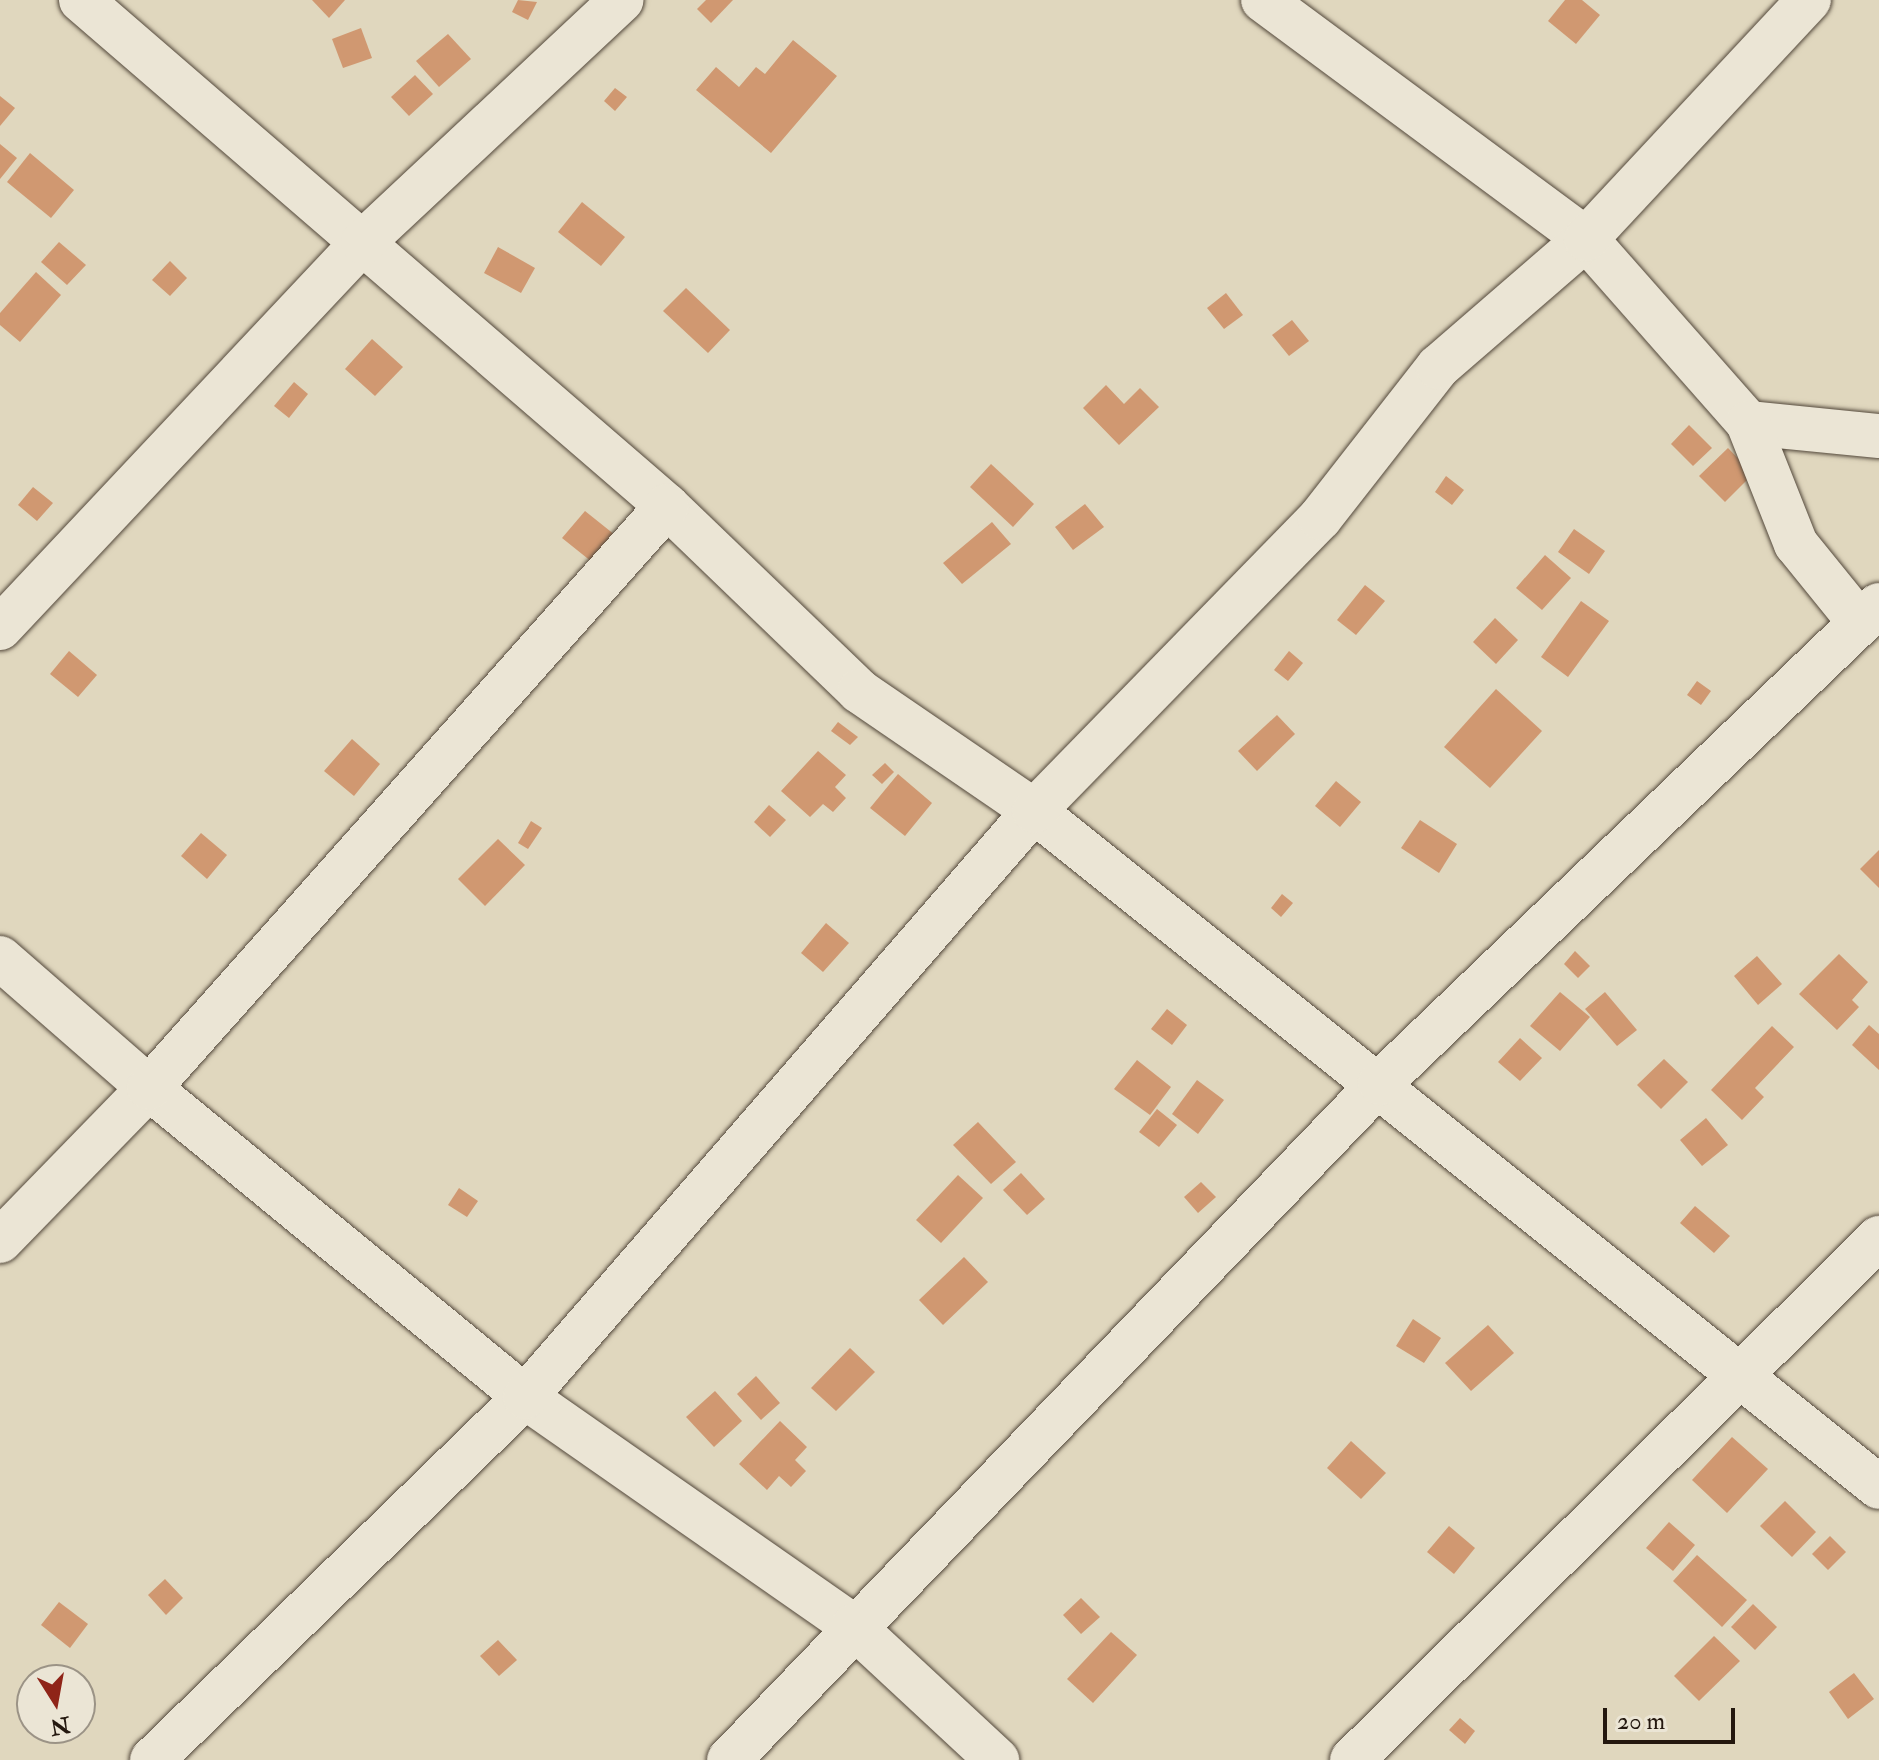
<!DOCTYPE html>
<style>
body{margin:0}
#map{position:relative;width:1879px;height:1760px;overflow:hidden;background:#e0d7be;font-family:"IM FELL Double Pica",serif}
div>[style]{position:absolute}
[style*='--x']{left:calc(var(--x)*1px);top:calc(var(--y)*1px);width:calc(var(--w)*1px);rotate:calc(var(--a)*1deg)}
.building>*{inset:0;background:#d09871}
.roads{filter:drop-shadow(0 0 2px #53483b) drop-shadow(0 0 2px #53483b)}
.minor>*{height:44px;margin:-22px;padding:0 22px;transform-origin:22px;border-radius:22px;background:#ebe5d5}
span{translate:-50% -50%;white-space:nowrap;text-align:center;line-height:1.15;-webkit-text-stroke:6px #ebe5d5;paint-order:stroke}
.north{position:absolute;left:16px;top:1664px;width:80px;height:80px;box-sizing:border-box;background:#ebe5d5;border:2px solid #9b9386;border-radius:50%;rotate:169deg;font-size:22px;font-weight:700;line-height:32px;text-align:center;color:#24180f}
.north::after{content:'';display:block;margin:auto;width:28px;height:36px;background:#8f2418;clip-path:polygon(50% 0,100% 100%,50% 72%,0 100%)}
.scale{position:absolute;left:1603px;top:1708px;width:132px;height:36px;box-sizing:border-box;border:4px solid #24180f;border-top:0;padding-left:10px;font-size:24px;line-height:28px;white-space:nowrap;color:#24180f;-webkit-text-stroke:6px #ebe5d5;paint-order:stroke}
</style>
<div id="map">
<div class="building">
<i style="clip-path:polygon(312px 0,345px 0,329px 18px)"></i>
<i style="clip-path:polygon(518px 0,537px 2px,528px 20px,512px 12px)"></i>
<i style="clip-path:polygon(706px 0,733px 0,711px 23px,697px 9px)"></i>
<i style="clip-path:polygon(1565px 0,1582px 0,1600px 15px,1576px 44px,1548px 21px)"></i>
<i style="clip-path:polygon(361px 28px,372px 58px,343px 68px,332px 39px)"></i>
<i style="clip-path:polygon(448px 34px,471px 59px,439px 87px,416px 61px)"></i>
<i style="clip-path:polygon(793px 40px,837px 76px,771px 153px,696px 90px,716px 67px,739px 87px,756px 67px,765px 74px)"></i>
<i style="clip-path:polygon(415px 75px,433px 94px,409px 116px,391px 97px)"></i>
<i style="clip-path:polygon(615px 88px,627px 97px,615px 111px,604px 101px)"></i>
<i style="clip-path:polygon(0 96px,15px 108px,0 126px)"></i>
<i style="clip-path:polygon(0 144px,17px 158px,0 179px)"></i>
<i style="clip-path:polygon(30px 153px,74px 190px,51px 218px,7px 182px)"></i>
<i style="clip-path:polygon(582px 202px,625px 237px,601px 266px,558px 232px)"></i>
<i style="clip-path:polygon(59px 242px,86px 265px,67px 285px,41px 262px)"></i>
<i style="clip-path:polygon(498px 247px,535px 268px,521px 293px,484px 273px)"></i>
<i style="clip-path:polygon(170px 261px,187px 278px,170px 296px,152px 280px)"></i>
<i style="clip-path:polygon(36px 272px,61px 295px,20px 342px,0 325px,0 313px)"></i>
<i style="clip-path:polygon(686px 288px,730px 330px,708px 353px,663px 311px)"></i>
<i style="clip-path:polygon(1226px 293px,1243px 315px,1224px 329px,1207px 308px)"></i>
<i style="clip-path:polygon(1292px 320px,1309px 341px,1289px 356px,1272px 335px)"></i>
<i style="clip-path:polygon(372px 339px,403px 367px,375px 396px,345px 369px)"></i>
<i style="clip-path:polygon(294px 382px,308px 394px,289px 418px,274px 406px)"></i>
<i style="clip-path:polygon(1106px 385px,1124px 404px,1140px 388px,1159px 407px,1119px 445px,1083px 408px)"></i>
<i style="clip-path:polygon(1689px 425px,1712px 448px,1693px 466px,1671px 444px)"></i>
<i style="clip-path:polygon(1728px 448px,1753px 474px,1725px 502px,1699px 476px)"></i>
<i style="clip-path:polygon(991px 464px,1034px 504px,1013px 527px,970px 487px)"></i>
<i style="clip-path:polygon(1446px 476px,1464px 490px,1452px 505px,1435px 492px)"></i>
<i style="clip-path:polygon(33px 487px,53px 503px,37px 521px,18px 505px)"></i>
<i style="clip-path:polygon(1085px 504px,1104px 527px,1073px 550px,1055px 527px)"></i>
<i style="clip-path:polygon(585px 511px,615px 535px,592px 562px,562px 538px)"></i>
<i style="clip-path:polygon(992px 522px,1011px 544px,962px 584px,943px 563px)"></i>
<i style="clip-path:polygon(1574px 529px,1605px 551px,1589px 574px,1558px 552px)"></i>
<i style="clip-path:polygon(1545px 555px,1571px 578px,1542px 610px,1516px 588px)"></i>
<i style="clip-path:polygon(1365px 585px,1385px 601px,1356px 635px,1337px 620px)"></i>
<i style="clip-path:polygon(1581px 601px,1609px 621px,1568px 677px,1541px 657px)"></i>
<i style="clip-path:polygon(1495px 618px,1518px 640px,1496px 664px,1473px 642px)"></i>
<i style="clip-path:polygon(69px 651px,97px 675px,78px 697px,50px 674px)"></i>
<i style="clip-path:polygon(1289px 651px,1303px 663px,1288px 681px,1274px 670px)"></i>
<i style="clip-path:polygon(1697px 681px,1711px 691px,1701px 705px,1687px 695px)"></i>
<i style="clip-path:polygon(1496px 689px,1542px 731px,1490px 788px,1444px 747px)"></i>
<i style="clip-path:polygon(1277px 715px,1295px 734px,1257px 771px,1238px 751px)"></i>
<i style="clip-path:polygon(838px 722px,858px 737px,850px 745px,831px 731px)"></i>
<i style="clip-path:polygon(352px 739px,380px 764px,354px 796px,324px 771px)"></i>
<i style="clip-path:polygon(818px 751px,846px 775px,835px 787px,846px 798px,833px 812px,823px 804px,810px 817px,781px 791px)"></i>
<i style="clip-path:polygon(885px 763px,894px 772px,882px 784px,872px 775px)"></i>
<i style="clip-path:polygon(898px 774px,932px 803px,905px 836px,870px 808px)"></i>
<i style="clip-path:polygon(1336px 781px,1361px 802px,1340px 827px,1315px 806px)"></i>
<i style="clip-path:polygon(769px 805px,786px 820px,770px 837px,754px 822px)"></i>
<i style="clip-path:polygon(1420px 820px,1457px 844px,1439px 873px,1401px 848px)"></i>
<i style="clip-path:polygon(531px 821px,542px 828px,528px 849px,518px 843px)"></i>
<i style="clip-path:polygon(201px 833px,227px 855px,207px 879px,181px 856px)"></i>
<i style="clip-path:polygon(498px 839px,525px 865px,485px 906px,458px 879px)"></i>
<i style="clip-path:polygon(1879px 850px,1879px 888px,1860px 869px)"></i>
<i style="clip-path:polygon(1282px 894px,1293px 903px,1281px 917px,1271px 908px)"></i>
<i style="clip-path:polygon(826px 923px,849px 943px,823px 972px,801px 953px)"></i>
<i style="clip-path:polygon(1575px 951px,1590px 966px,1578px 978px,1564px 964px)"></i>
<i style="clip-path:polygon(1839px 954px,1868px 982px,1852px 1000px,1859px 1007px,1837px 1030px,1799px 994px)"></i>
<i style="clip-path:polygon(1757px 956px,1782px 984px,1758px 1005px,1734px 976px)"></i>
<i style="clip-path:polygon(1560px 992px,1590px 1017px,1560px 1051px,1530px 1026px)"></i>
<i style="clip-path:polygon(1605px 992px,1637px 1030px,1617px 1046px,1585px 1009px)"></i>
<i style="clip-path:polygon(1167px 1009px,1187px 1025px,1172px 1045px,1151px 1029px)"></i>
<i style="clip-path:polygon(1869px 1025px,1879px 1034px,1879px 1070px,1852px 1045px)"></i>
<i style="clip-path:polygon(1772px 1026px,1794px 1047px,1755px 1088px,1764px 1097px,1742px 1120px,1711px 1090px)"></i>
<i style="clip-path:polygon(1520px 1038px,1542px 1058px,1520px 1081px,1498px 1062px)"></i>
<i style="clip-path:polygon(1664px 1059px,1688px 1082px,1661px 1109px,1637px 1085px)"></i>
<i style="clip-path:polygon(1137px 1060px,1171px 1087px,1150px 1115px,1114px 1089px)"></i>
<i style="clip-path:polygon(1197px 1080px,1224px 1100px,1198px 1134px,1172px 1114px)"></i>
<i style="clip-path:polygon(1157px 1109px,1177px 1125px,1159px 1147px,1139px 1132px)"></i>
<i style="clip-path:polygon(1706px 1118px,1728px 1145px,1702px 1166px,1680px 1140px)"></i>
<i style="clip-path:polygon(978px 1122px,1016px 1162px,991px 1184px,953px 1145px)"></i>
<i style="clip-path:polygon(1021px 1173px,1045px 1199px,1027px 1215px,1003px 1190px)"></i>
<i style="clip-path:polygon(958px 1175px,983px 1198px,941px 1243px,916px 1220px)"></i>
<i style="clip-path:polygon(1201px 1182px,1216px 1197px,1198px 1213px,1184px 1197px)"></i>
<i style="clip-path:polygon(459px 1188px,478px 1201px,467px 1217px,448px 1205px)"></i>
<i style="clip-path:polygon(1695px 1206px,1730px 1236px,1714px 1253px,1680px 1223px)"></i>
<i style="clip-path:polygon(964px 1257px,988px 1282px,943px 1325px,919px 1300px)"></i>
<i style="clip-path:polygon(1413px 1319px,1441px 1338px,1424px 1363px,1396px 1346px)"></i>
<i style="clip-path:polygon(1488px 1325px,1514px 1353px,1471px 1391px,1445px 1363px)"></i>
<i style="clip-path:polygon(850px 1348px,875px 1372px,836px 1411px,811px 1388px)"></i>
<i style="clip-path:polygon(756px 1376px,780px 1403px,761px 1420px,737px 1394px)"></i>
<i style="clip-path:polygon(715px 1391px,742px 1421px,714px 1447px,686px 1417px)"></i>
<i style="clip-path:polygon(780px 1421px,807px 1447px,795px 1460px,806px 1471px,791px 1487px,779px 1476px,767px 1490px,739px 1464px)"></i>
<i style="clip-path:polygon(1732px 1437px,1768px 1469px,1727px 1513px,1692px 1480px)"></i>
<i style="clip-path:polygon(1351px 1441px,1386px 1473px,1361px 1499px,1327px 1468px)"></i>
<i style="clip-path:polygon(1785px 1501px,1816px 1532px,1792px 1557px,1760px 1526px)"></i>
<i style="clip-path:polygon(1669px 1522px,1695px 1545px,1673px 1571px,1646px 1548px)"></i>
<i style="clip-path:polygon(1449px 1526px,1475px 1548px,1454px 1574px,1427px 1552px)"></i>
<i style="clip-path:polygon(1830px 1536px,1846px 1552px,1828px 1570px,1812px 1554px)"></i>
<i style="clip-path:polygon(1697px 1555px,1747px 1600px,1722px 1627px,1673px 1581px)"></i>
<i style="clip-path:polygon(165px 1579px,183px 1598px,166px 1615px,148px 1595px)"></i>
<i style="clip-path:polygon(1081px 1598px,1100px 1617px,1081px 1634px,1063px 1615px)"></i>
<i style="clip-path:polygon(59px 1602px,88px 1624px,70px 1648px,41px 1625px)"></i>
<i style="clip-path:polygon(1753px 1604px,1777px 1627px,1755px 1650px,1731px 1627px)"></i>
<i style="clip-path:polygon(1111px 1632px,1137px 1655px,1093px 1703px,1067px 1679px)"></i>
<i style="clip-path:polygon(1714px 1636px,1740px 1661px,1699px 1701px,1674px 1676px)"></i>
<i style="clip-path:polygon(498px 1640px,517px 1660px,499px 1676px,480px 1656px)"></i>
<i style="clip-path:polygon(1854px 1673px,1874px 1699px,1848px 1719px,1829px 1692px)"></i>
<i style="clip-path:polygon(1460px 1718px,1475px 1731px,1465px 1744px,1449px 1730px)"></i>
</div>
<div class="roads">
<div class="minor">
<i style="--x:81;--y:0;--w:774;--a:40.81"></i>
<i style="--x:667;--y:506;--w:267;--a:43.9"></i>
<i style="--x:859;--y:691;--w:212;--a:34.4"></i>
<i style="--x:1034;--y:811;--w:1082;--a:38.66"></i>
<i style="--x:1263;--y:0;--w:402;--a:36.5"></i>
<i style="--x:1586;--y:239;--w:245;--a:48.6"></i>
<i style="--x:1748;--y:423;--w:132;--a:5.7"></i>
<i style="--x:1748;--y:423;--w:130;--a:68.4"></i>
<i style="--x:1796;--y:544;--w:102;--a:51"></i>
<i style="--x:0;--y:628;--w:530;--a:-46.76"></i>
<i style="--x:363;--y:242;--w:354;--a:-43.1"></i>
<i style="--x:0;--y:958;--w:198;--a:41.1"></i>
<i style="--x:149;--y:1088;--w:487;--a:39.4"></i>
<i style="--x:525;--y:1397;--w:400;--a:34.9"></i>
<i style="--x:853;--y:1626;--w:197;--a:42.9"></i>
<i style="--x:0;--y:1241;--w:214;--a:-45.8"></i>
<i style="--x:149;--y:1088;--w:779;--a:-48.33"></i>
<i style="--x:152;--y:1760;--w:520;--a:-44.22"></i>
<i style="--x:525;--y:1397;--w:776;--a:-49.02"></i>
<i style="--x:1034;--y:811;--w:409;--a:-45.7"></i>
<i style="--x:1320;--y:518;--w:192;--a:-52"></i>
<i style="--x:1438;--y:367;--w:196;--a:-40.9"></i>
<i style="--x:1586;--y:239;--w:327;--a:-47"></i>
<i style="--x:729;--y:1760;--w:939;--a:-46.12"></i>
<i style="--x:1380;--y:1083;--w:691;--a:-43.77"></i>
<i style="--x:1352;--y:1760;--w:742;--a:-44.73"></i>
</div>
</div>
<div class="north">N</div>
<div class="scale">20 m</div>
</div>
